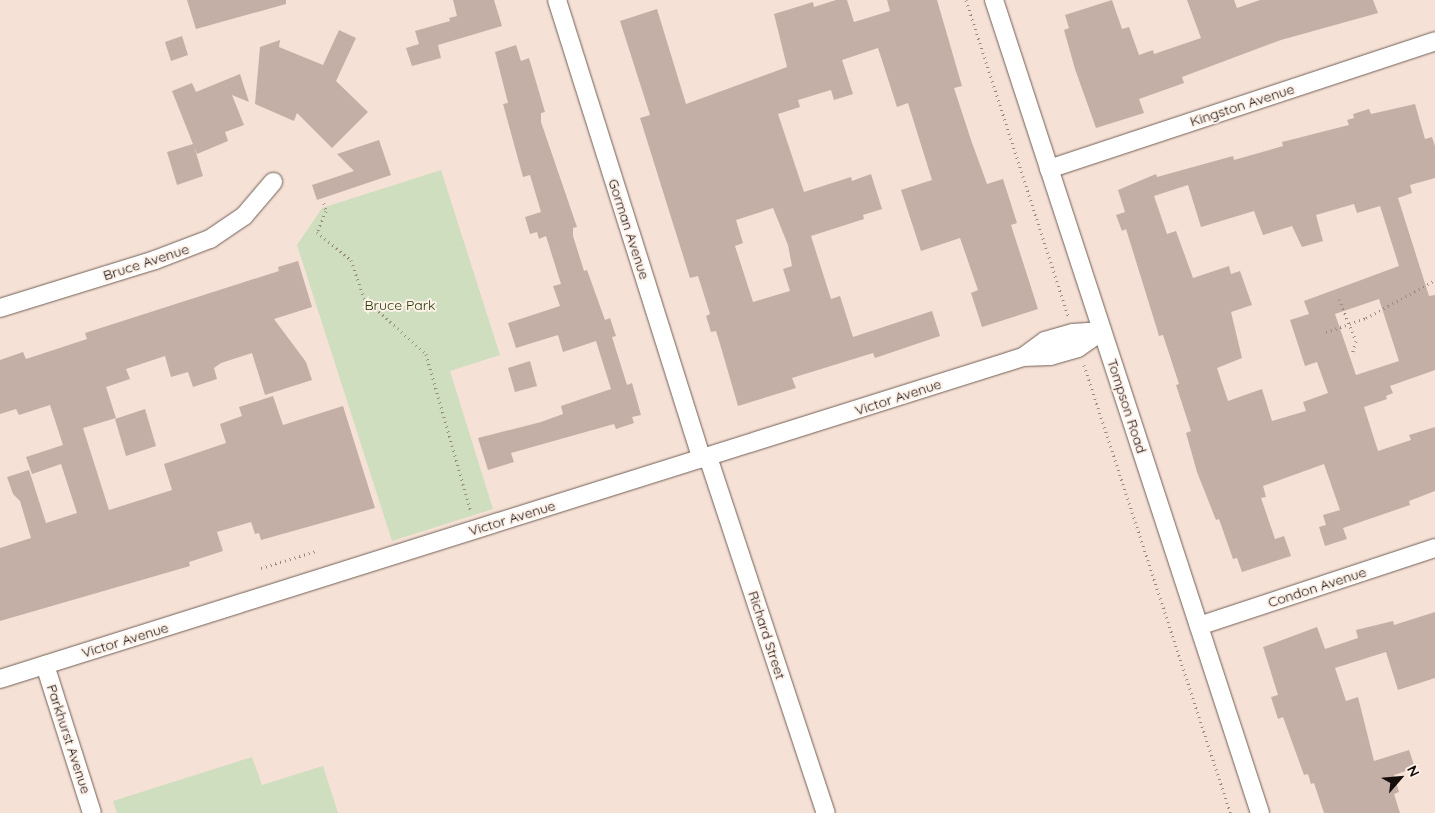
<!DOCTYPE html>
<style>
body{margin:0}
#map{position:relative;width:1435px;height:813px;overflow:hidden;background:#f6e1d6;font-family:Quicksand,sans-serif}
div>[style]{position:absolute}
[style*='--x']{left:calc(var(--x)*1px);top:calc(var(--y)*1px);width:calc(var(--w)*1px);rotate:calc(var(--a)*1deg)}
.green>*{inset:0;background:#cedebe}
.building>*{inset:0;background:#c3afa5}
.path>*{height:3px;margin-top:-1.5px;transform-origin:0;background:repeating-linear-gradient(90deg,#988981 0 1px,transparent 0 5px)}
.roads{filter:drop-shadow(0 0 1px #715f55) drop-shadow(0 0 1px #715f55)}
.street>*{height:18px;margin:-9px;padding:0 9px;transform-origin:9px;border-radius:9px;background:#fff}
span{translate:-50% -50%;white-space:nowrap;text-align:center;line-height:1.15;-webkit-text-stroke:4px #fdf1e9;paint-order:stroke}
.street-label{font-size:14px;color:#150e0a}
.park-label{font-size:14px;color:#273e00}
.north{position:absolute;left:1375px;top:753px;width:50px;height:50px;-webkit-text-stroke:4px #fdf1e9;paint-order:stroke;rotate:63deg;font-size:14px;font-weight:700;line-height:20px;text-align:center;color:#150e0a}
.north::after{content:'';display:block;margin:auto;width:18px;height:22px;background:#150e0a;clip-path:polygon(50% 0,100% 100%,50% 72%,0 100%)}
</style>
<div id="map">
<div class="green">
<i style="clip-path:polygon(441px 170px,500px 355px,450px 371px,493px 509px,392px 541px,297px 245px,322px 208px)"></i>
<i style="clip-path:polygon(252px 757px,262px 785px,323px 766px,338px 813px,117px 813px,113px 801px)"></i>
</div>
<div class="building">
<i style="clip-path:polygon(187px 0,286px 0,286px 4px,196px 29px)"></i>
<i style="clip-path:polygon(453px 0,494px 0,502px 26px,438px 45px,441px 58px,412px 66px,406px 48px,419px 44px,415px 31px,450px 21px,449px 18px,457px 16px)"></i>
<i style="clip-path:polygon(evenodd,836px 0,847px 0,854px 22px,890px 11px,887px 0,937px 0,962px 86px,954px 88px,971px 140px,987px 184px,1003px 179px,1017px 223px,1011px 225px,1038px 309px,982px 327px,971px 293px,978px 290px,960px 238px,921px 251px,901px 190px,932px 180px,908px 103px,897px 107px,878px 48px,842px 60px,853px 94px,834px 100px,831px 90px,798px 100px,800px 107px,778px 114px,804px 192px,851px 177px,852px 181px,871px 174px,882px 209px,863px 215px,864px 219px,811px 236px,831px 299px,840px 296px,853px 337px,932px 311px,940px 336px,875px 358px,873px 353px,792px 378px,796px 388px,738px 406px,720px 344px,716px 331px,711px 332px,706px 316px,710px 314px,698px 276px,690px 278px,640px 118px,650px 115px,620px 21px,657px 9px,686px 104px,787px 67px,774px 14px,813px 2px,814px 7px,836px 0,773px 208px,788px 245px,792px 266px,783px 269px,790px 291px,753px 302px,735px 246px,743px 243px,736px 220px,773px 208px)"></i>
<i style="clip-path:polygon(1112px 0,1122px 29px,1129px 27px,1139px 55px,1153px 50px,1154px 54px,1201px 38px,1187px 0,1234px 0,1237px 8px,1260px 0,1373px 0,1378px 13px,1281px 40px,1182px 77px,1184px 83px,1139px 99px,1144px 113px,1096px 128px,1075px 69px,1064px 30px,1069px 28px,1065px 15px)"></i>
<i style="clip-path:polygon(339px 30px,356px 38px,336px 81px,368px 112px,332px 148px,297px 113px,294px 121px,255px 104px,260px 47px,280px 40px,279px 47px,323px 65px)"></i>
<i style="clip-path:polygon(182px 36px,188px 55px,171px 61px,165px 42px)"></i>
<i style="clip-path:polygon(516px 45px,521px 61px,529px 58px,545px 112px,541px 113px,541px 122px,577px 227px,573px 228px,573px 236px,584px 271px,587px 270px,605px 320px,610px 318px,616px 336px,612px 337px,627px 385px,632px 383px,641px 415px,632px 417px,634px 423px,616px 429px,614px 424px,511px 453px,514px 462px,488px 470px,478px 438px,541px 422px,563px 414px,561px 406px,611px 389px,596px 341px,563px 352px,558px 335px,516px 348px,508px 323px,560px 306px,553px 286px,561px 284px,546px 236px,539px 239px,537px 232px,530px 234px,525px 217px,541px 212px,530px 175px,523px 177px,503px 104px,508px 103px,495px 52px)"></i>
<i style="clip-path:polygon(240px 74px,249px 102px,232px 95px,244px 125px,225px 132px,228px 141px,197px 154px,194px 146px,203px 176px,177px 185px,167px 152px,193px 144px,172px 91px,192px 83px,196px 92px)"></i>
<i style="clip-path:polygon(evenodd,1415px 104px,1425px 139px,1432px 137px,1435px 146px,1435px 178px,1410px 185px,1412px 193px,1398px 198px,1429px 296px,1435px 295px,1435px 370px,1390px 386px,1393px 393px,1386px 396px,1387px 399px,1364px 407px,1378px 451px,1411px 440px,1409px 435px,1435px 427px,1435px 491px,1409px 501px,1410px 505px,1343px 528px,1347px 539px,1325px 546px,1319px 527px,1326px 525px,1323px 515px,1340px 510px,1324px 464px,1263px 486px,1266px 497px,1261px 498px,1275px 539px,1284px 536px,1291px 556px,1242px 572px,1237px 558px,1233px 559px,1219px 519px,1216px 520px,1197px 472px,1186px 433px,1191px 431px,1176px 385px,1179px 384px,1163px 335px,1159px 336px,1156px 326px,1126px 229px,1122px 231px,1116px 215px,1125px 212px,1118px 190px,1156px 174px,1157px 177px,1233px 156px,1234px 160px,1283px 146px,1282px 142px,1349px 125px,1347px 120px,1354px 118px,1353px 114px,1369px 109px,1371px 114px,1415px 104px,1188px 185px,1201px 227px,1254px 211px,1263px 235px,1292px 226px,1302px 247px,1323px 241px,1316px 215px,1354px 204px,1357px 213px,1380px 206px,1399px 266px,1304px 301px,1309px 314px,1290px 320px,1305px 366px,1317px 362px,1328px 393px,1303px 402px,1306px 411px,1272px 421px,1262px 389px,1228px 401px,1217px 368px,1242px 358px,1231px 312px,1252px 305px,1240px 271px,1231px 274px,1229px 266px,1193px 278px,1176px 231px,1167px 234px,1154px 196px,1188px 185px,1415px 104px,1379px 299px,1399px 361px,1356px 375px,1335px 314px,1379px 299px)"></i>
<i style="clip-path:polygon(379px 140px,391px 175px,317px 200px,312px 185px,354px 171px,337px 154px)"></i>
<i style="clip-path:polygon(298px 261px,312px 307px,274px 319px,306px 362px,312px 380px,265px 395px,252px 353px,221px 363px,214px 368px,217px 379px,193px 387px,188px 372px,171px 377px,165px 356px,126px 369px,130px 379px,106px 387px,116px 418px,83px 428px,109px 510px,172px 490px,164px 464px,226px 443px,220px 424px,242px 416px,239px 407px,273px 396px,283px 425px,343px 406px,375px 508px,261px 540px,259px 533px,255px 534px,251px 522px,217px 532px,223px 551px,189px 562px,190px 566px,0 621px,0 548px,31px 538px,20px 501px,13px 494px,7px 477px,29px 470px,46px 523px,77px 513px,61px 464px,32px 474px,26px 457px,63px 445px,50px 405px,19px 415px,16px 409px,0 414px,0 360px,23px 352px,26px 359px,87px 339px,85px 333px,279px 271px,278px 267px)"></i>
<i style="clip-path:polygon(530px 361px,537px 386px,515px 392px,508px 368px)"></i>
<i style="clip-path:polygon(145px 409px,156px 446px,126px 456px,115px 419px)"></i>
<i style="clip-path:polygon(1435px 612px,1435px 678px,1398px 690px,1386px 652px,1335px 668px,1346px 701px,1358px 697px,1374px 761px,1409px 750px,1415px 768px,1394px 775px,1399px 792px,1394px 794px,1400px 813px,1324px 813px,1314px 783px,1311px 784px,1308px 774px,1304px 775px,1283px 717px,1278px 719px,1271px 697px,1278px 695px,1263px 647px,1317px 627px,1325px 649px,1358px 638px,1356px 630px,1393px 621px,1394px 625px)"></i>
</div>
<div class="path">
<i style="--x:966;--y:0;--w:332;--a:72.1"></i>
<i style="--x:324;--y:203;--w:8;--a:76"></i>
<i style="--x:326;--y:211;--w:23;--a:113"></i>
<i style="--x:317;--y:232;--w:44;--a:39.5"></i>
<i style="--x:351;--y:260;--w:40;--a:71.1"></i>
<i style="--x:364;--y:298;--w:84;--a:42.1"></i>
<i style="--x:426;--y:354;--w:164;--a:74.1"></i>
<i style="--x:1339;--y:299;--w:45;--a:68"></i>
<i style="--x:1356;--y:341;--w:14;--a:107"></i>
<i style="--x:1326;--y:332;--w:42;--a:-19.3"></i>
<i style="--x:1366;--y:318;--w:79;--a:-28.8"></i>
<i style="--x:1084;--y:365;--w:471;--a:71.9"></i>
<i style="--x:261;--y:568;--w:58;--a:-17.2"></i>
</div>
<div class="roads">
<div class="street">
<i style="--x:557;--y:0;--w:481;--a:72.5"></i>
<i style="--x:994;--y:0;--w:855;--a:71.88"></i>
<i style="--x:1049;--y:169;--w:407;--a:-18.3"></i>
<i style="--x:0;--y:308;--w:162;--a:-17.2"></i>
<i style="--x:155;--y:260;--w:59;--a:-20.9"></i>
<i style="--x:210;--y:239;--w:41;--a:-34.1"></i>
<i style="--x:244;--y:216;--w:45;--a:-49.5"></i>
<i style="--x:1023;--y:357;--w:27;--a:-36"></i>
<i style="--x:1045;--y:341;--w:29;--a:-16"></i>
<i style="--x:1073;--y:333;--w:29;--a:-4"></i>
<i style="--x:708;--y:457;--w:375;--a:71.7"></i>
<i style="--x:1199;--y:626;--w:249;--a:-18.3"></i>
<i style="--x:45;--y:665;--w:155;--a:72.4"></i>
<i style="--x:0;--y:679;--w:1072;--a:-17.47"></i>
<i style="--x:1023;--y:357;--w:27;--a:-2"></i>
<i style="--x:1050;--y:356;--w:29;--a:-16"></i>
<i style="--x:1078;--y:348;--w:29;--a:-35"></i>
</div>
</div>
<div class="street-label">
<span style="left:1242px;top:105px;rotate:-18deg">Kingston Avenue</span>
<span style="left:629px;top:229px;rotate:72deg">Gorman Avenue</span>
<span style="left:146px;top:262px;rotate:-18deg">Bruce Avenue</span>
<span style="left:898px;top:397px;rotate:-18deg">Victor Avenue</span>
<span style="left:1127px;top:406px;rotate:72deg">Tompson Road</span>
<span style="left:512px;top:518px;rotate:-17deg">Victor Avenue</span>
<span style="left:1317px;top:587px;rotate:-18deg">Condon Avenue</span>
<span style="left:767px;top:635px;rotate:72deg">Richard Street</span>
<span style="left:125px;top:640px;rotate:-17deg">Victor Avenue</span>
<span style="left:69px;top:739px;rotate:72deg">Parkhurst Avenue</span>
</div>
<div class="park-label">
<span style="left:400px;top:305px">Bruce Park</span>
</div>
<div class="north">N</div>
</div>
